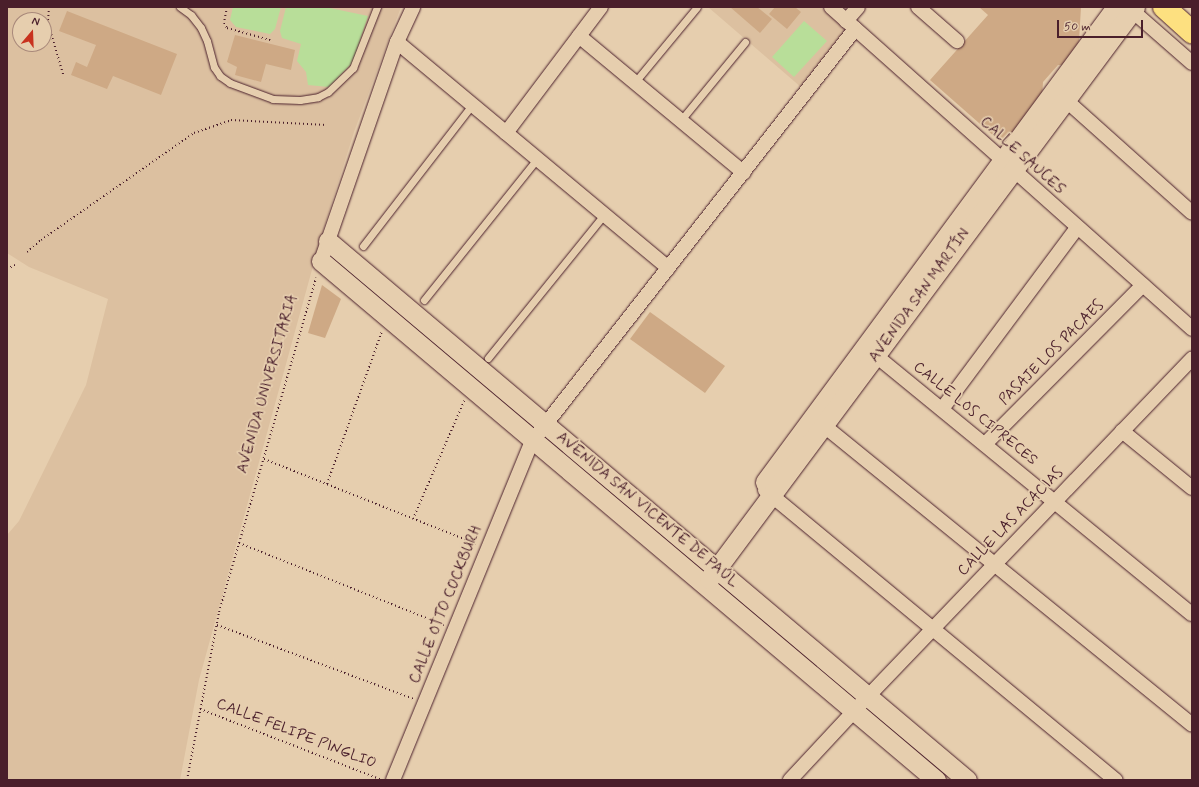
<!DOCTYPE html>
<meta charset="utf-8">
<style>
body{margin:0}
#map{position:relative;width:1199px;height:787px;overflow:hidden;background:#e6ceae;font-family:Mynerve,sans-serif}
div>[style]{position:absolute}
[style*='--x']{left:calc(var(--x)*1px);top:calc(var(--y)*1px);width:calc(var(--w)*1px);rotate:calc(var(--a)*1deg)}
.built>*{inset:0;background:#dcc0a0}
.green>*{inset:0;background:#b8de99}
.building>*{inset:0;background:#cea985}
.path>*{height:2px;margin-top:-1px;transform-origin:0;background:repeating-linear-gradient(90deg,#4a1f2b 0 1px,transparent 0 4px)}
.roads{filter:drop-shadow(0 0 1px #4a1f2b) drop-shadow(0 0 1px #4a1f2b)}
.lane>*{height:7px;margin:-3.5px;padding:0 3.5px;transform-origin:3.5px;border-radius:3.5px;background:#e6ceae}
.street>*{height:14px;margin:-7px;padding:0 7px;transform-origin:7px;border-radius:7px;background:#e6ceae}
.secondary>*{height:19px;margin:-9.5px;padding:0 9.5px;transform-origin:9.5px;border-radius:9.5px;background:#e6ceae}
.highway>*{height:22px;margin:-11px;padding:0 11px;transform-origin:11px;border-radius:11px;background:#fde080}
span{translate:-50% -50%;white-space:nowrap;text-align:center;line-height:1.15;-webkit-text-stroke:3.5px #e6ceae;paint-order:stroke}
.street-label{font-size:15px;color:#4a1f2b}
.frame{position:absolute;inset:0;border:8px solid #4a1f2b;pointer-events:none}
.north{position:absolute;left:12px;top:12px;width:40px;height:40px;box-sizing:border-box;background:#e6ceae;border:1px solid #a8887a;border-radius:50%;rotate:19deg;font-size:11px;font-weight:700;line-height:16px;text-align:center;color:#4a1f2b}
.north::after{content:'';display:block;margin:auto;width:14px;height:18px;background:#c8321e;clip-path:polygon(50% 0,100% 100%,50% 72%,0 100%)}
.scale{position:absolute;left:1057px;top:20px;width:86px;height:18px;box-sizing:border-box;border:2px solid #4a1f2b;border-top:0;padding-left:5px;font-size:12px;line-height:14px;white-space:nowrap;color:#4a1f2b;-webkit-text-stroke:3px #e6ceae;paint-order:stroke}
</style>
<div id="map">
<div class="built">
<i style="clip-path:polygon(evenodd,7px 7px,401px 7px,354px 132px,321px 237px,199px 680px,180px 780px,7px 780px,7px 535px,19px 521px,86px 385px,108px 299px,29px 267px,7px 253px,7px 7px,20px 20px,44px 20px,44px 44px,20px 44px,20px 20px)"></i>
<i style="clip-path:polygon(708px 7px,820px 7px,848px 31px,802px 88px)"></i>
</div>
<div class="green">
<i style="clip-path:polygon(233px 7px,281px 7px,275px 29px,270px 34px,236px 27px,230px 20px)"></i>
<i style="clip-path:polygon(286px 7px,325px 7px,368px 16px,353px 62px,329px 87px,308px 85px,306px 72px,297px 61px,301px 44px,282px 38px,280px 31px)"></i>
<i style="clip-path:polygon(804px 21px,827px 41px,794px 77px,772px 57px)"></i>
</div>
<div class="building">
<i style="clip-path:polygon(730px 7px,757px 7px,772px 19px,760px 33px)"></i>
<i style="clip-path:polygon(775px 7px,795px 7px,801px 12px,787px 29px,769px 14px)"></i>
<i style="clip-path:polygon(979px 7px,1081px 7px,1079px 41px,1069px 65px,1058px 65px,1043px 82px,1042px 97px,1004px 145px,930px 80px,988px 15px)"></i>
<i style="clip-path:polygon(67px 11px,177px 54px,161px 95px,113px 76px,107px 89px,71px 75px,76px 62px,87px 67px,96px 45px,59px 31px)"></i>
<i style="clip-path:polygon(235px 35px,295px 50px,291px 70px,266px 64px,261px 82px,235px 75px,237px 67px,227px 62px)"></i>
<i style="clip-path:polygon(322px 285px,341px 299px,325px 338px,308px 333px)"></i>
<i style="clip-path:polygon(650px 312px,725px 366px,705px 393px,630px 339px)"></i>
</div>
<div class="path">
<i style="--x:49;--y:7;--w:16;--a:94"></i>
<i style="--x:48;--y:23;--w:56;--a:73.5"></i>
<i style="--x:227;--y:7;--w:16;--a:101"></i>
<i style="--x:224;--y:23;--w:6;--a:59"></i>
<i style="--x:227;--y:28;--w:45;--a:15.6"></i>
<i style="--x:27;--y:252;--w:18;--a:-41"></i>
<i style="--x:41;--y:240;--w:187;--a:-35"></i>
<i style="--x:194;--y:133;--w:39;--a:-19"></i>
<i style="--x:231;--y:120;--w:96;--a:3"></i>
<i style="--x:7;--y:269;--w:9;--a:-27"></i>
<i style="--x:264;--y:459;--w:228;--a:21.8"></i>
<i style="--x:327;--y:484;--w:163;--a:-70.2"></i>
<i style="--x:413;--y:519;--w:129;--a:-66.6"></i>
<i style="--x:239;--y:543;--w:221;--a:21.8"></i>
<i style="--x:217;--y:625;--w:210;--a:20.6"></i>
<i style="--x:200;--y:709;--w:195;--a:21.3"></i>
<i style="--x:187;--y:780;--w:171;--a:-79.2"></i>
<i style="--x:219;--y:612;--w:348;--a:-73.8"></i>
</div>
<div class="roads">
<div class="lane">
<i style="--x:180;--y:7;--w:14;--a:36"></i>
<i style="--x:191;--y:15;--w:16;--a:52"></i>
<i style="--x:201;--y:28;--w:14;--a:65"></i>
<i style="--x:207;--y:41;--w:27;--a:75"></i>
<i style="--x:214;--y:67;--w:11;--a:56"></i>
<i style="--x:220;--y:76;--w:12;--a:35"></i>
<i style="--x:230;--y:83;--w:46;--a:20.4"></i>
<i style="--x:273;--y:99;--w:27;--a:2"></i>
<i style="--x:300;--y:100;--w:18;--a:-9"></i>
<i style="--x:318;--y:97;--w:11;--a:-27"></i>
<i style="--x:328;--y:92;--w:35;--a:-44"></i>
<i style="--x:353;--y:68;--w:66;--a:-68.5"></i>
<i style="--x:635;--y:82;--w:97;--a:-50.4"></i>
<i style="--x:681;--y:120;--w:101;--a:-50.6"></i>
<i style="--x:363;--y:246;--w:178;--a:-52.3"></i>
<i style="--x:424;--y:300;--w:181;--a:-51.3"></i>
<i style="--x:488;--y:358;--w:184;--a:-51"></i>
</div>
<div class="street">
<i style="--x:831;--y:7;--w:484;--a:41.7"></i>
<i style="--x:918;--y:7;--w:52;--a:41.1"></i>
<i style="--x:1128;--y:7;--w:85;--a:41.2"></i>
<i style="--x:846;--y:21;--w:18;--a:-49"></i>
<i style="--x:579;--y:36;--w:214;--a:39.7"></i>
<i style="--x:397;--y:42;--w:353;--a:39.8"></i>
<i style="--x:1059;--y:94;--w:178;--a:41.8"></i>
<i style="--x:506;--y:133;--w:158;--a:-53"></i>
<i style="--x:321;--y:261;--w:232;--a:-70.9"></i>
<i style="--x:397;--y:42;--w:38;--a:-65"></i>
<i style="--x:869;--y:350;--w:417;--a:39.3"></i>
<i style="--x:942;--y:409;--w:226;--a:-53.3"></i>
<i style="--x:817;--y:420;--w:483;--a:39.1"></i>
<i style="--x:1122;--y:431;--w:90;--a:39.2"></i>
<i style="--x:985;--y:444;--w:224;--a:-45.2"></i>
<i style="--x:765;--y:490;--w:455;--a:39.6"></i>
<i style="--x:393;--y:780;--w:364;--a:-67.7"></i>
<i style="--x:531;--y:443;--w:526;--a:-51.95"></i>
<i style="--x:790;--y:780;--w:96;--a:-47.1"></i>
<i style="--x:855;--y:710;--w:487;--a:-46.2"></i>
</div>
<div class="secondary">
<i style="--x:328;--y:241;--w:836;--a:40.15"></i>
<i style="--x:321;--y:261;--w:805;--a:40.16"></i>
<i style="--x:765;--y:482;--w:591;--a:-53.54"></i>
<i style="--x:709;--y:579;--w:713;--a:-53.32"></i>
</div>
<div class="highway">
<i style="--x:1164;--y:7;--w:38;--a:42"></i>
</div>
</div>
<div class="street-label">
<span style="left:1022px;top:156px;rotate:42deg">CALLE SAUCES</span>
<span style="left:920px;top:296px;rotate:-54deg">AVENIDA SAN MARTÍN</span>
<span style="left:1052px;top:353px;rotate:-45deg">PASAJE LOS PACAES</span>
<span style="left:268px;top:384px;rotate:-74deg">AVENIDA UNIVERSITARIA</span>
<span style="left:975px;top:414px;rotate:39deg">CALLE LOS CIPRECES</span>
<span style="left:647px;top:510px;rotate:40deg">AVENIDA SAN VICENTE DE PAÚL</span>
<span style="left:1011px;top:522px;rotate:-46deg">CALLE LAS ACACIAS</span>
<span style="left:446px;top:605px;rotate:-68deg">CALLE OTTO COCKBURH</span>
<span style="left:296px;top:734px;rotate:21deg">CALLE FELIPE PINGLIO</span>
</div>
<div class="frame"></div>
<div class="north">N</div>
<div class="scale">50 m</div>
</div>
